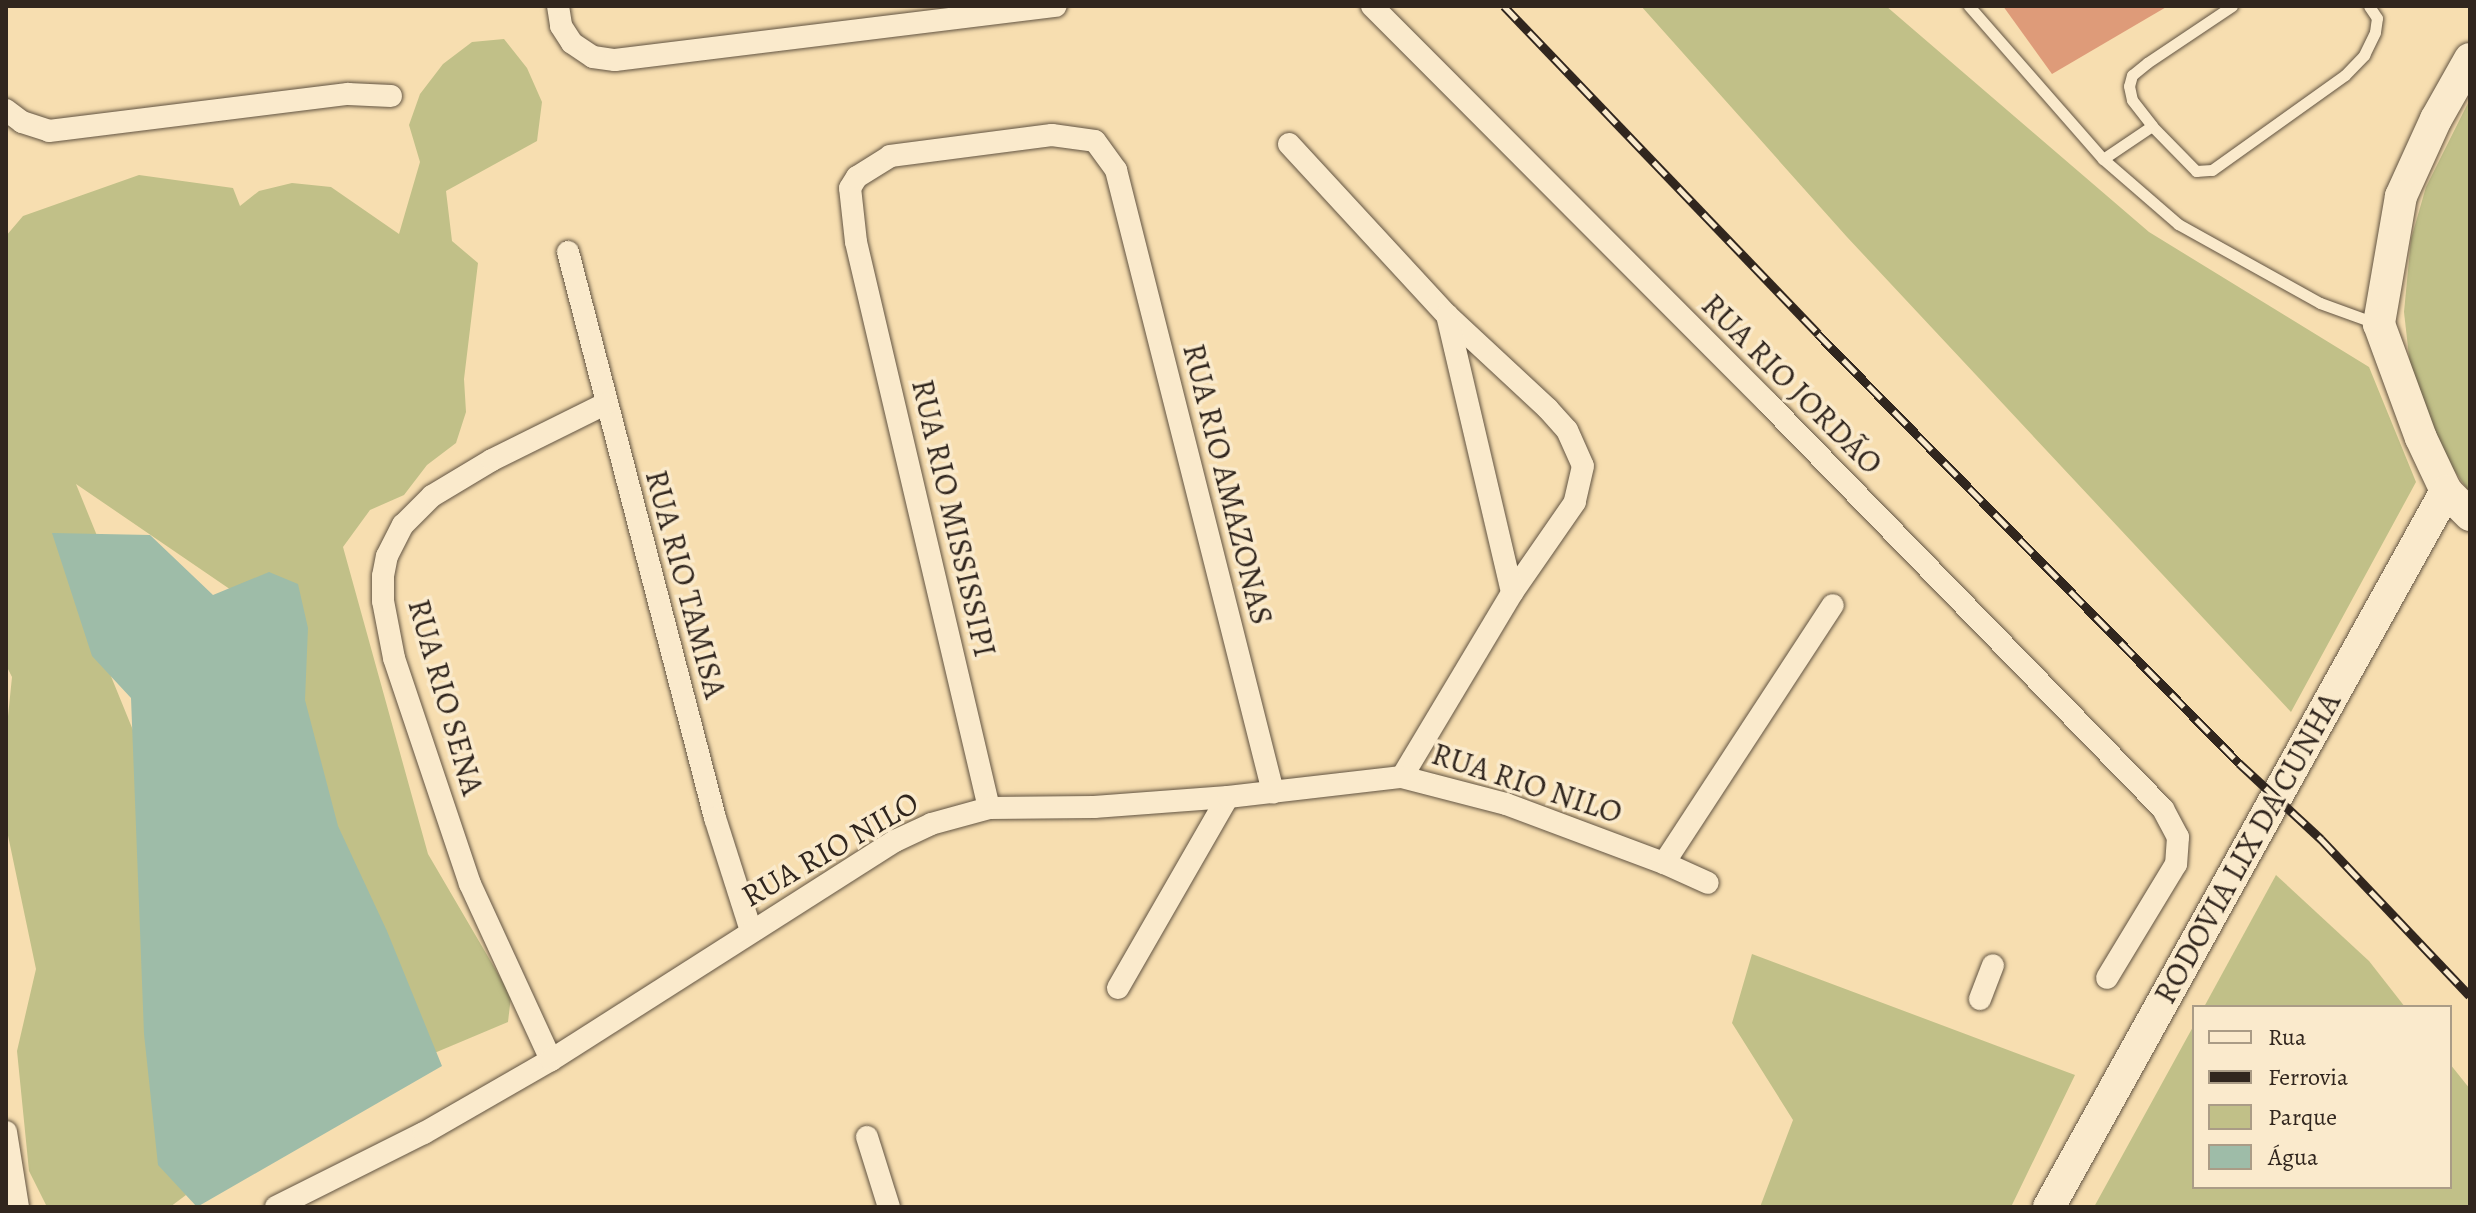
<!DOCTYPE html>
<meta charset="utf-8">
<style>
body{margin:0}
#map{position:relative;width:2476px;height:1213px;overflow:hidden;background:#f7deb0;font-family:Alegreya,serif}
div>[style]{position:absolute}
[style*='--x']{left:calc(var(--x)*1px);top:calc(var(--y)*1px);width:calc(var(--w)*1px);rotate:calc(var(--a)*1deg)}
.green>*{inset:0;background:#c1c088}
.water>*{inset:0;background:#9ebca8}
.building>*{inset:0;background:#de9b79}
.roads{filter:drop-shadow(0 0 2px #625442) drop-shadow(0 0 2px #625442)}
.lane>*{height:11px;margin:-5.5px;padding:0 5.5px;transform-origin:5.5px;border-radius:5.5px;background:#faeacc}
.street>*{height:22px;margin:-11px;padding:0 11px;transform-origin:11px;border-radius:11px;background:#faeacc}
.secondary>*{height:32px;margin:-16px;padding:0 16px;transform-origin:16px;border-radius:16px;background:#faeacc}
.rail>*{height:9px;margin-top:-4.5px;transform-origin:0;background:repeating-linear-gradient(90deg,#faeacc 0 18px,#31261e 0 36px);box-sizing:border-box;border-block:2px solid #31261e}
span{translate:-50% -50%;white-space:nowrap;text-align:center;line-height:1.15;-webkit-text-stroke:7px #faeacc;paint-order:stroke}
.street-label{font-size:32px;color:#31261e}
.frame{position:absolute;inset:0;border:8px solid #31261e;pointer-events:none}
.legend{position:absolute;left:2192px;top:1005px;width:260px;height:184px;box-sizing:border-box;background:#faeacc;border:2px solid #aa9c86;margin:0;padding:10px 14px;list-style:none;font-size:24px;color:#31261e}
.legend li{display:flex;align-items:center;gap:16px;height:40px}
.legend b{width:40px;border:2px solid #aa9c86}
</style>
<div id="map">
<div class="green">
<i style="clip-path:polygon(1641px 6px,1886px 6px,2149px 232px,2369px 367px,2416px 482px,2291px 712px,1847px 237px)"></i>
<i style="clip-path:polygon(504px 39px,527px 68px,542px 102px,537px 141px,446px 191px,452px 241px,478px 263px,464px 379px,466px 412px,456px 443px,427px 465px,404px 495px,370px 510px,343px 547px,428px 854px,511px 996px,508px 1022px,432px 1054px,346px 982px,256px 607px,76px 484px,102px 548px,86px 615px,137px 740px,147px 1042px,186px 1195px,170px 1207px,47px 1207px,29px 1171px,17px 1051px,36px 969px,6px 826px,6px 736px,12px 677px,6px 665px,6px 236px,23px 216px,139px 175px,233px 188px,240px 206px,259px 191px,292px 183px,331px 187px,399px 234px,420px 162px,409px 125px,420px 94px,443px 64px,472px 42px)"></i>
<i style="clip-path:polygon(2470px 99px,2470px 493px,2438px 447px,2411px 374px,2404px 312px,2411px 239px,2426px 187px)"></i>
<i style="clip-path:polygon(2276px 875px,2369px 961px,2405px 1007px,2204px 1007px)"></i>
<i style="clip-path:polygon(1752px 954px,2075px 1075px,2011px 1207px,1760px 1207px,1793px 1120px,1732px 1023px)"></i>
<i style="clip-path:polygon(2194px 1025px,2194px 1187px,2450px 1187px,2450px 1064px,2470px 1089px,2470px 1207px,2094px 1207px)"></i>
</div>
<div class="water">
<i style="clip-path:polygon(52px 533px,150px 535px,213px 595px,269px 572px,298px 584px,308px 628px,305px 700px,338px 826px,387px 931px,442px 1066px,197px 1207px,158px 1165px,144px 1034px,131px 698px,92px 656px)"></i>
</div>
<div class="building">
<i style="clip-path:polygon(2003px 6px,2168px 6px,2052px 74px)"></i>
</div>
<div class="roads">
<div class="lane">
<i style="--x:1969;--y:6;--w:203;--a:48.8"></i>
<i style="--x:2103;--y:159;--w:99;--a:40.9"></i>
<i style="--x:2178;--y:224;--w:162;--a:29.1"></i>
<i style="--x:2320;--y:303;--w:59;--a:20"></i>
<i style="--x:2232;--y:6;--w:102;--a:146.2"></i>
<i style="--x:2147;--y:63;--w:19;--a:141"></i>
<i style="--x:2132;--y:75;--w:11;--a:105"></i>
<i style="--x:2129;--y:86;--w:14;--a:78"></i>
<i style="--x:2132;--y:100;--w:33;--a:52"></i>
<i style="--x:2152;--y:126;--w:63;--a:45.6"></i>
<i style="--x:2196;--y:171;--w:16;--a:-4"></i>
<i style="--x:2212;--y:170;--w:163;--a:-35.5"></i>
<i style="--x:2345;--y:75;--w:28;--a:-46"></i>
<i style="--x:2364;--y:55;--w:25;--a:-64"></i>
<i style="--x:2375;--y:32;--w:14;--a:-82"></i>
<i style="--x:2377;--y:18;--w:14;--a:-124"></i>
<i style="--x:2103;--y:159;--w:59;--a:-34"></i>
</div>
<div class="street">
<i style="--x:558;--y:6;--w:20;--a:81"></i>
<i style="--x:561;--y:26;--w:20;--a:57"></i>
<i style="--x:572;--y:43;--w:25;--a:34"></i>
<i style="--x:593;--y:57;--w:22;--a:8"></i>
<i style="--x:615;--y:60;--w:444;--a:-7"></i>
<i style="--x:1372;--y:6;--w:559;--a:45.07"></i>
<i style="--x:1767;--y:402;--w:568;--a:45.78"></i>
<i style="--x:2163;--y:809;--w:32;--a:62"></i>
<i style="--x:2178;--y:837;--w:27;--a:94"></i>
<i style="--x:2176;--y:864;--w:133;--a:121.2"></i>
<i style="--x:6;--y:110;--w:20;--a:37"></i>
<i style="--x:22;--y:122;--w:28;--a:18"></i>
<i style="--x:49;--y:131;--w:301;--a:-7.1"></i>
<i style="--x:348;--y:94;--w:43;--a:2.7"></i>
<i style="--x:1289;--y:144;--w:233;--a:47.3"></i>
<i style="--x:1447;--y:315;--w:138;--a:42.9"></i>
<i style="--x:1548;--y:409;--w:28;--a:48"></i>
<i style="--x:1567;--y:430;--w:39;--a:66"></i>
<i style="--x:1583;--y:466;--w:37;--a:103"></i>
<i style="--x:1575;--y:502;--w:111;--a:124.7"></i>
<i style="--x:1512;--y:593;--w:214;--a:120.9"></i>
<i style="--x:568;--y:252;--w:585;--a:75.44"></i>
<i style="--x:715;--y:818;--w:119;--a:72.3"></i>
<i style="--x:1447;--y:315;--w:285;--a:76.8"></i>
<i style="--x:989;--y:808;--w:581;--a:-103.22"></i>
<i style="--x:856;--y:242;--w:54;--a:-96.3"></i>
<i style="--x:850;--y:188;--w:13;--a:-58"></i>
<i style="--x:857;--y:177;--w:39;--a:-32"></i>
<i style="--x:890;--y:156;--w:163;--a:-7.4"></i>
<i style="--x:1052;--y:135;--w:43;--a:7.9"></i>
<i style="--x:1095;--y:141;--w:36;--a:54"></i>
<i style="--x:1116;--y:170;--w:642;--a:75.83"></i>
<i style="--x:1664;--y:863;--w:308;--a:-56.8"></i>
<i style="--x:1118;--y:988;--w:220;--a:-60.1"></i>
<i style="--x:1980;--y:999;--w:36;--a:-69"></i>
<i style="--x:551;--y:1060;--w:194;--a:-114.7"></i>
<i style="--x:470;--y:884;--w:238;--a:-108.6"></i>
<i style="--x:394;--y:658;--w:58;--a:-100.9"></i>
<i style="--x:383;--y:601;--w:25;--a:-90"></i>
<i style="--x:383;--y:576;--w:20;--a:-79"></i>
<i style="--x:387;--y:556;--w:35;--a:-63"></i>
<i style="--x:403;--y:525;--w:41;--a:-45"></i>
<i style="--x:432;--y:496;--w:70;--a:-31"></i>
<i style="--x:492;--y:460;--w:126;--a:-26.4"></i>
<i style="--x:6;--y:1132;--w:76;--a:80.9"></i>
<i style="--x:867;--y:1137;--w:73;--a:72.6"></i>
<i style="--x:276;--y:1207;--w:165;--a:-26.6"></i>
<i style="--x:424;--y:1133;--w:146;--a:-29.9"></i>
<i style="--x:551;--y:1060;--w:408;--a:-32.5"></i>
<i style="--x:895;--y:841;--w:40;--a:-25"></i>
<i style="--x:931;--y:824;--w:60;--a:-15.4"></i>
<i style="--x:989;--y:808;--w:105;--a:-0.5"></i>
<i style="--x:1094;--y:807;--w:134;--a:-4.3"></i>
<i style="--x:1228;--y:797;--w:175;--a:-6.6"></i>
<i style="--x:1402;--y:777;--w:107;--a:14.6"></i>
<i style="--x:1506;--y:804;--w:169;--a:20.5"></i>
<i style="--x:1664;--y:863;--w:48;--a:24.4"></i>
</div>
<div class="secondary">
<i style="--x:2470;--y:59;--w:69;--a:119.5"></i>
<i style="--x:2436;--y:119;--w:85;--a:114.4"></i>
<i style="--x:2401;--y:196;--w:130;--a:99.8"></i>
<i style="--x:2379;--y:324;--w:121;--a:69.8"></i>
<i style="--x:2421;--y:438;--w:59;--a:64.7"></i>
<i style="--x:2446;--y:491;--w:34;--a:45"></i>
<i style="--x:2049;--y:1207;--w:819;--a:-60.99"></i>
</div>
</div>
<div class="rail">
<i style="--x:1504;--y:6;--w:454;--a:46.2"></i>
<i style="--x:1818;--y:334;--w:601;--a:45.54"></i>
<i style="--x:2239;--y:763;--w:112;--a:42.8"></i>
<i style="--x:2321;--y:839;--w:216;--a:46.5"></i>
</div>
<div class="street-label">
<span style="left:1792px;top:384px;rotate:45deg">RUA RIO JORDÃO</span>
<span style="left:1228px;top:484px;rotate:76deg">RUA RIO AMAZONAS</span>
<span style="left:954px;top:518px;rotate:77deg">RUA RIO MISSISSIPI</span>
<span style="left:686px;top:584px;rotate:75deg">RUA RIO TAMISA</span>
<span style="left:446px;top:697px;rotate:74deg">RUA RIO SENA</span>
<span style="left:1527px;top:783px;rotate:18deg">RUA RIO NILO</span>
<span style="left:2247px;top:848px;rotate:-61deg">RODOVIA LIX DA CUNHA</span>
<span style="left:830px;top:849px;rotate:-30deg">RUA RIO NILO</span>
</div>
<div class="frame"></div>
<ul class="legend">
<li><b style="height:10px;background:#faeacc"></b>Rua</li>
<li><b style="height:10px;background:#31261e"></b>Ferrovia</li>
<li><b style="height:22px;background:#c1c088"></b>Parque</li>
<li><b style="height:22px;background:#9ebca8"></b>Água</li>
</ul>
</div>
